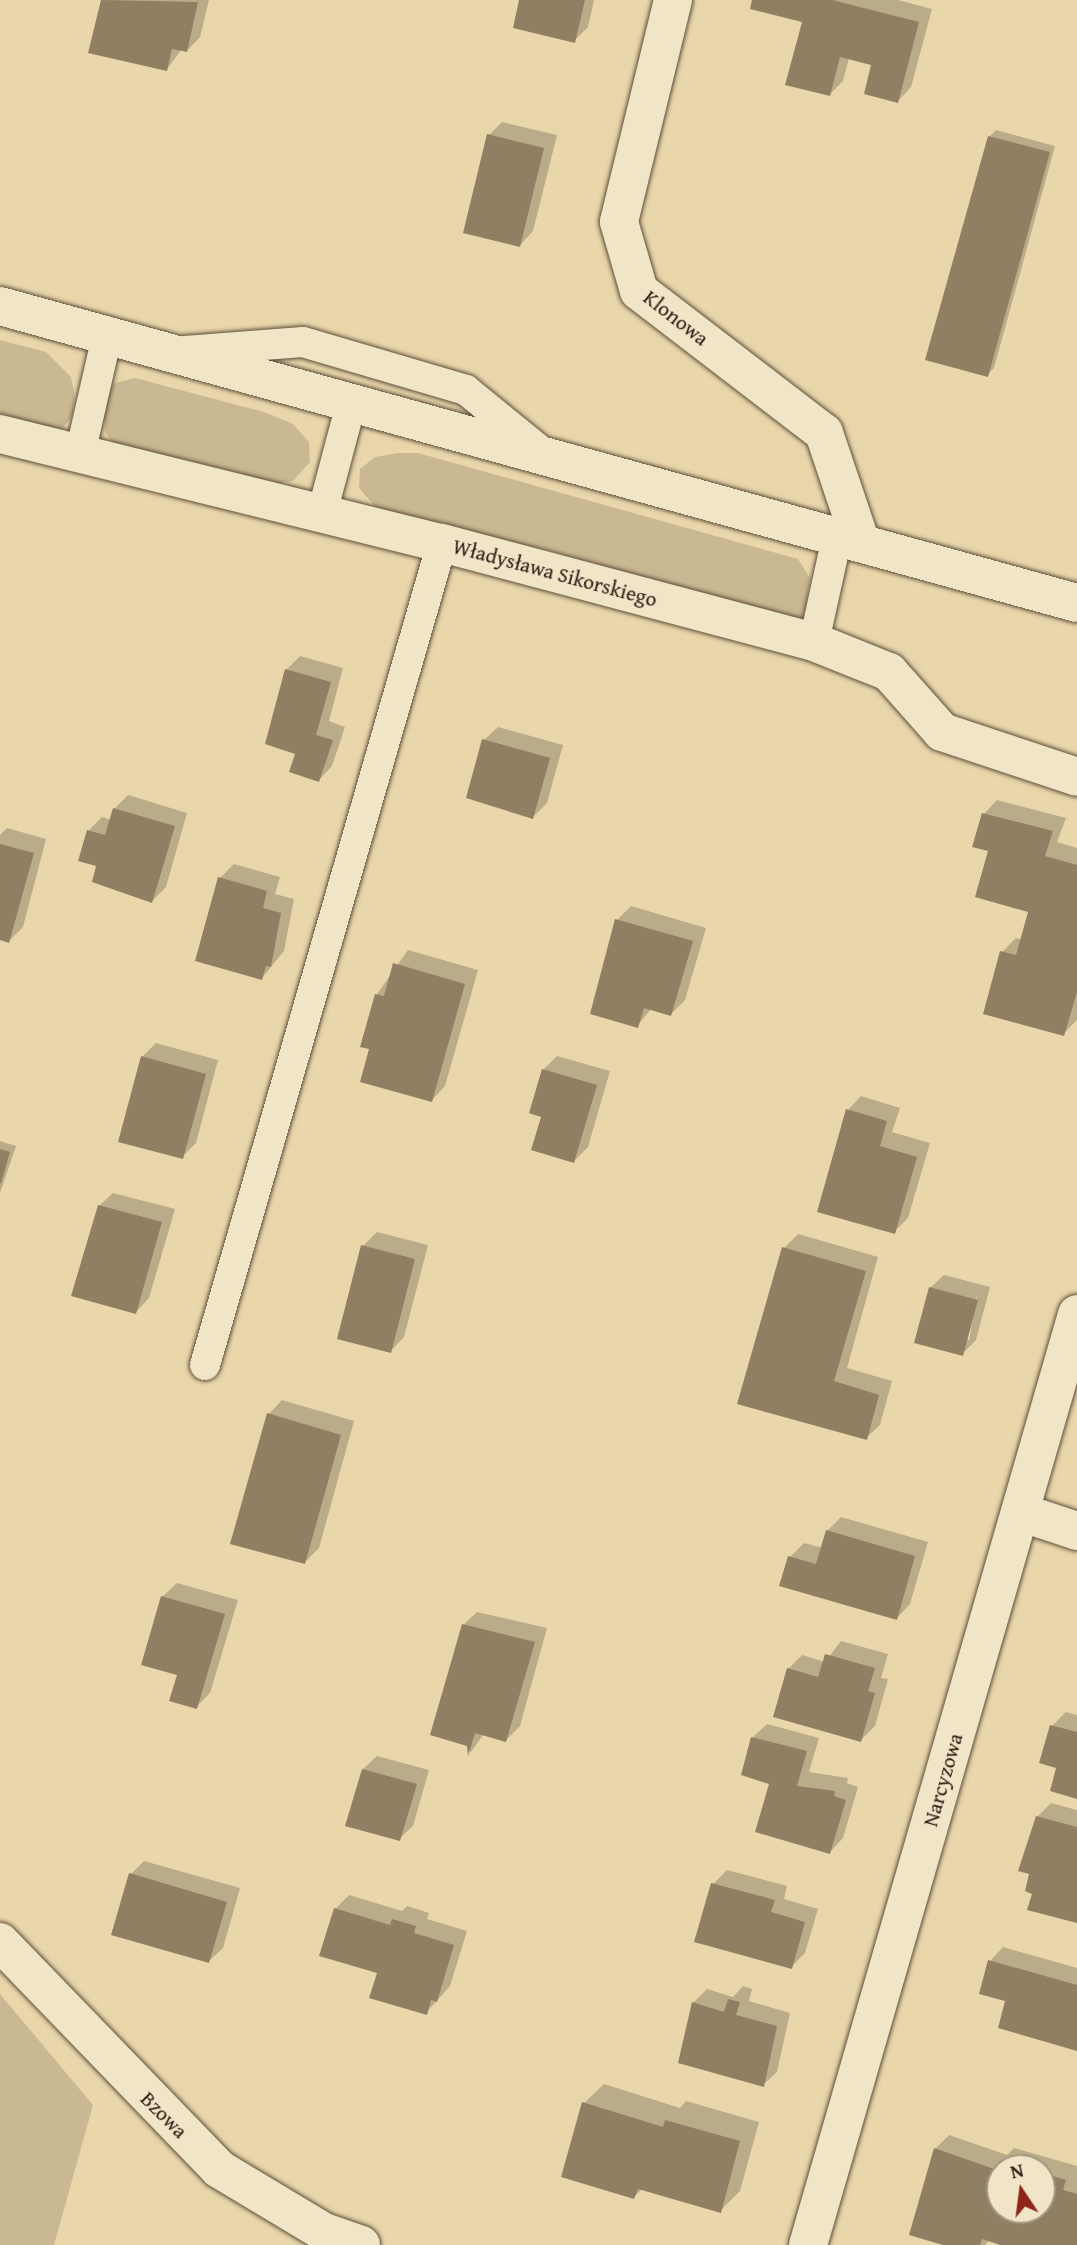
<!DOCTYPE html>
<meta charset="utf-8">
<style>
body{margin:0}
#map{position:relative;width:1077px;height:2245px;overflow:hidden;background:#e9d7ab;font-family:"Gentium Book Plus",serif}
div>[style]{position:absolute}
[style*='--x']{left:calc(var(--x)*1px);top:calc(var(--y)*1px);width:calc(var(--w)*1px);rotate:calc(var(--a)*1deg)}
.green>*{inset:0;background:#cab892}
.shadow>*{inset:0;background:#0003}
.building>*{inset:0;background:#907f63}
.roads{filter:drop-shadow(0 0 2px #5e4e3b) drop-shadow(0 0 2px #5e4e3b)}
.service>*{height:30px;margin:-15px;padding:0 15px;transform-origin:15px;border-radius:15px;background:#f1e5c8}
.minor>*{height:38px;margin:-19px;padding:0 19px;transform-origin:19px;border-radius:19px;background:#f1e5c8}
.secondary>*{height:38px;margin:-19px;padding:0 19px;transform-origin:19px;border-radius:19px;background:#f1e5c8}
span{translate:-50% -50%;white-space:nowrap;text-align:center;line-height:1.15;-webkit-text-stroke:5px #f1e5c8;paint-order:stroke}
.street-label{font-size:21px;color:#302016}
.north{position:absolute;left:986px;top:2154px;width:70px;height:70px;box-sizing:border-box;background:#f1e5c8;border:2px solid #a49681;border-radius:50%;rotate:347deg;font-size:19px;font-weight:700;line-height:28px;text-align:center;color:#302016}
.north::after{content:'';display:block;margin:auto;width:24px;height:32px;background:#8f2418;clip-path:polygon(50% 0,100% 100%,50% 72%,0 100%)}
</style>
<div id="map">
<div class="green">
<i style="clip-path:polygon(0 340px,46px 352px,71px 377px,75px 397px,72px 416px,63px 428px,50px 433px,0 419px)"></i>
<i style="clip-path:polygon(135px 378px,264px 412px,293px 424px,309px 442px,310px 462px,293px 481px,269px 485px,113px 443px,105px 432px,104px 392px,115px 383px)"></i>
<i style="clip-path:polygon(398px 453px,418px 453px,798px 559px,810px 578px,803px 622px,547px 550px,378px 510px,359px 488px,360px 469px,375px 457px)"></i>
<i style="clip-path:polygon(0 1994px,93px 2105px,54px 2245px,0 2245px)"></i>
</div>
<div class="shadow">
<i style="clip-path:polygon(103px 0,209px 0,200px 37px,187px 51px,182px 49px,167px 69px,91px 51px)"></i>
<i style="clip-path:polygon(522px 0,594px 0,588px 27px,574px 41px)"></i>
<i style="clip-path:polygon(754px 0,898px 0,932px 9px,911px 87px,898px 101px,873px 64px,849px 58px,843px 81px,830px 94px,804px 21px)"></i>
<i style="clip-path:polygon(502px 122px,557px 135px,533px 231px,520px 245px,489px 135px)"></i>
<i style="clip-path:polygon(996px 130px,1055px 146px,994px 368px,987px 375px,989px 137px)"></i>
<i style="clip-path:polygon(300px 656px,343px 668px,329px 721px,345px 727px,332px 766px,319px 780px,298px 753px,286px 670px)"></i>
<i style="clip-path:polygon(498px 727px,563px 745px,547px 803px,533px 817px,484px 740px)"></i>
<i style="clip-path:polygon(128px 795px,187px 813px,166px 887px,152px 901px,98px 864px,88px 831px,102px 817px,111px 820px,114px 809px)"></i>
<i style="clip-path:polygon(997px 800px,1066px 818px,1057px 842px,1077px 848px,1077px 1020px,1063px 1034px,1002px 952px,1016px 938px,1022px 940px,1030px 911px,990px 850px,984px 814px)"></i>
<i style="clip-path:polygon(7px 828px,46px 839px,23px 927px,9px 941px,0 938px,0 835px)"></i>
<i style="clip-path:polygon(234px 864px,280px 877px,275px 894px,294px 899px,284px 951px,262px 978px,220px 878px)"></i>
<i style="clip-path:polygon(631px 906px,706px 928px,685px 1000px,671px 1014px,652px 1008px,637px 1026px,617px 920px)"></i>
<i style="clip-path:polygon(408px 950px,478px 970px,445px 1086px,432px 1100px,371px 1048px,377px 994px)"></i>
<i style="clip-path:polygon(156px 1043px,218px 1060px,196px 1143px,182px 1157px,142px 1057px)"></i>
<i style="clip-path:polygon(557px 1056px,610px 1071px,588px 1147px,574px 1161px,543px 1115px,543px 1070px)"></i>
<i style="clip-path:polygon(861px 1096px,900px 1108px,892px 1132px,930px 1143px,908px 1218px,894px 1232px,848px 1110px)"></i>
<i style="clip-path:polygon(0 1141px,16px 1146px,0 1193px)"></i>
<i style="clip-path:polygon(113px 1193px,175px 1209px,149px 1298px,136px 1312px,99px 1206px)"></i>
<i style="clip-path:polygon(377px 1232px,428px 1245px,404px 1337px,391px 1351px,363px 1246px)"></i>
<i style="clip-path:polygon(798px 1234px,878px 1257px,847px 1368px,892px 1381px,880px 1425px,866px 1438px,739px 1403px,784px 1248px)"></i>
<i style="clip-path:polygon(evenodd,944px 1275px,990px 1287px,976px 1340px,962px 1354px,930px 1288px,944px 1275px,978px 1292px,969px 1340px,965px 1340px,978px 1292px)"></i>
<i style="clip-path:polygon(282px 1400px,354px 1421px,319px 1548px,305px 1562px,269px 1414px)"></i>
<i style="clip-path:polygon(841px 1517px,928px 1542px,910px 1604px,897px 1618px,790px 1557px,804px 1543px,823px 1548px,827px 1531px)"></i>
<i style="clip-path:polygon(177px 1583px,238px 1600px,210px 1693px,196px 1707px,179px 1674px,143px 1664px,163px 1596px)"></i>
<i style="clip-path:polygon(477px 1612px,547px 1628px,520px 1726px,506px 1740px,484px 1734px,470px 1753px,463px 1625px)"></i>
<i style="clip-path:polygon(841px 1641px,888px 1654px,881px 1678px,888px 1679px,875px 1726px,861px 1740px,788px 1669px,802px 1655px,825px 1662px)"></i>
<i style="clip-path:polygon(1066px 1712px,1077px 1715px,1077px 1797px,1058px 1767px,1052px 1726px)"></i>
<i style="clip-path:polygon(767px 1724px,819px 1738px,809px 1772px,848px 1778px,847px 1783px,858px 1787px,843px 1838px,830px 1852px,771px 1782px,743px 1774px,753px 1737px)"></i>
<i style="clip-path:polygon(377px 1756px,429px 1770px,413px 1826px,399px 1839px,363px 1769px)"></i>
<i style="clip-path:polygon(1051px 1803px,1077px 1810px,1077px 1922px,1032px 1873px,1037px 1817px)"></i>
<i style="clip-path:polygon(144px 1861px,240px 1888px,223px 1948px,209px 1961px,131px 1874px)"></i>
<i style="clip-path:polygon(727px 1870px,787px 1886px,784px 1899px,818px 1909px,805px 1953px,791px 1967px,713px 1884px)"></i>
<i style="clip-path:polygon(349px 1895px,402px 1911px,407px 1906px,429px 1913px,427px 1919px,467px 1931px,450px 1986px,426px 2013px,379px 1971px,335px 1909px)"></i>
<i style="clip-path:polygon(1003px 1947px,1077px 1968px,1077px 2049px,1007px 2000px,990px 1961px)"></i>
<i style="clip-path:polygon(743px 1986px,752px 1989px,749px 2001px,790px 2013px,777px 2072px,763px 2085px,693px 2003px,707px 1989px,733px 1997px)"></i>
<i style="clip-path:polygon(604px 2084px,680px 2108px,686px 2101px,759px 2122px,740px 2191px,720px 2211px,642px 2189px,634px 2197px,584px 2103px)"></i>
<i style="clip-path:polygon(evenodd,949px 2135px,1007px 2155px,1014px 2148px,1077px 2166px,1077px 2245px,1007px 2245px,990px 2240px,985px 2245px,950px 2245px,935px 2149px,949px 2135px,1000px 2168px,1042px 2168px,1042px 2210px,1000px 2210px,1000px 2168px)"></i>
</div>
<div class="building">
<i style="clip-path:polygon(101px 0,198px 2px,187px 52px,172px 49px,167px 71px,88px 53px)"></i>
<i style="clip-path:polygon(519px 0,585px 0,575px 43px,513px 28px)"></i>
<i style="clip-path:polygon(752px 0,832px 0,919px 22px,898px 103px,864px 94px,871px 65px,840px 57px,830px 96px,785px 85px,802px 22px,750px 9px)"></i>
<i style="clip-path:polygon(487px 134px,544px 148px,520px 247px,463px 233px)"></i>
<i style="clip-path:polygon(988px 136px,1050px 152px,988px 377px,925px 360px)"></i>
<i style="clip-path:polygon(285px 669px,331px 682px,316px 735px,333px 740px,319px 782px,289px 772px,295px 754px,265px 744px)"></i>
<i style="clip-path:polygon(482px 739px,550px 758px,533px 819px,466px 798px)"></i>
<i style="clip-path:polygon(113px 808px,175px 826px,152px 903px,92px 882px,96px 866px,78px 861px,87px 830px,105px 835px)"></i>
<i style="clip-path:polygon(982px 813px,1053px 831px,1045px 856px,1077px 865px,1077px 992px,1064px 1036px,983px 1014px,1000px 951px,1016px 955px,1028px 912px,975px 897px,988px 851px,972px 847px)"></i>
<i style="clip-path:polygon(0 844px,34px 853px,9px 943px,0 940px)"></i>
<i style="clip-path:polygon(218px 877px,267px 891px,263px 908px,281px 913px,271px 967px,266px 966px,262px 980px,195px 961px)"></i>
<i style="clip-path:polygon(615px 919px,693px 941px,671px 1016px,644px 1008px,638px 1028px,590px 1014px)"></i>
<i style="clip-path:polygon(393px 963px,465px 984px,432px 1102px,360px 1082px,369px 1049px,360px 1047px,375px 994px,384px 996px)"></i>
<i style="clip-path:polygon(141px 1056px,206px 1074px,183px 1159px,118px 1142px)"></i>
<i style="clip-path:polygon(542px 1069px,597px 1085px,574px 1163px,531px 1150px,541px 1117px,529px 1113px)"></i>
<i style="clip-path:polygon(846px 1109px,887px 1121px,880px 1146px,917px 1157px,895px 1234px,817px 1212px)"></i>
<i style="clip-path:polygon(0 1149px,10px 1152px,1px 1183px,0 1183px)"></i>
<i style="clip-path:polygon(98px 1205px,162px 1222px,136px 1314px,71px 1296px)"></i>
<i style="clip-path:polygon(361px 1245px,415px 1259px,391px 1353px,337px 1339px)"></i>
<i style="clip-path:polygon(782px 1247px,866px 1271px,834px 1381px,879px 1395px,867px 1440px,737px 1404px)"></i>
<i style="clip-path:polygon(929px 1287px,978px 1300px,963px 1356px,914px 1343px)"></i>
<i style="clip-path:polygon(267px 1413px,341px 1435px,305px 1564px,230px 1544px)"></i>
<i style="clip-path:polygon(826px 1530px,915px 1556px,897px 1620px,779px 1586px,788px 1556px,816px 1564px)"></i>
<i style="clip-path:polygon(161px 1596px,225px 1614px,197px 1709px,169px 1701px,177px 1675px,141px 1665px)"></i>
<i style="clip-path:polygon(462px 1624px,535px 1642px,506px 1742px,475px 1733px,468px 1756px,467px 1746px,430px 1735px)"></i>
<i style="clip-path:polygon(825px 1654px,875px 1668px,868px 1691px,875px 1693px,861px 1742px,773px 1717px,787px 1668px,818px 1677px)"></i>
<i style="clip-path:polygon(1050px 1725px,1077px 1732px,1077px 1799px,1050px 1791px,1056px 1768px,1039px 1763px)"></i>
<i style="clip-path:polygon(751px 1737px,807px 1751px,797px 1786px,835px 1791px,834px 1796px,846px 1800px,830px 1854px,755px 1832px,769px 1784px,741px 1775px)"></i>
<i style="clip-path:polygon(362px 1769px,417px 1784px,400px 1841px,345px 1826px)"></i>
<i style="clip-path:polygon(1036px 1816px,1077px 1827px,1077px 1923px,1027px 1910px,1032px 1894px,1025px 1891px,1029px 1874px,1018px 1871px)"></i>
<i style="clip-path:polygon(129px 1873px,227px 1902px,209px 1963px,111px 1935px)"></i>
<i style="clip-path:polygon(711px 1883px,775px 1900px,771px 1912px,805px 1922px,792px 1969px,694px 1942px)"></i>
<i style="clip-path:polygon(334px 1908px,390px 1925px,392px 1919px,416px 1926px,414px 1933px,454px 1945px,437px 2002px,431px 2000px,427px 2015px,369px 1998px,377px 1973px,319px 1956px)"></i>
<i style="clip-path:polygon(988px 1960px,1077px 1985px,1077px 2051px,998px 2028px,1005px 2001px,979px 1994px)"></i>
<i style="clip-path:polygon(728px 1999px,740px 2002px,736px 2015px,777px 2026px,764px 2087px,678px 2063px,692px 2002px,724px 2012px)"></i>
<i style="clip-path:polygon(582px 2102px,663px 2127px,665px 2120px,740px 2141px,721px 2213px,638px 2189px,634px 2199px,561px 2177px)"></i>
<i style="clip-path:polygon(934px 2148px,997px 2170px,999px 2161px,1022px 2167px,1000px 2168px,1000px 2210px,1042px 2210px,1042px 2173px,1066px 2180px,1063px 2190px,1077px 2194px,1077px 2245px,1000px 2245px,982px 2239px,980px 2245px,943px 2245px,909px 2235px)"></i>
</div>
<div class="roads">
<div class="service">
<i style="--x:185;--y:351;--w:118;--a:-4.4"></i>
<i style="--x:303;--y:342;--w:170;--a:16.4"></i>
<i style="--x:466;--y:390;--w:98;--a:39.2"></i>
<i style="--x:80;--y:454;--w:121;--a:-77.1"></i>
<i style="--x:322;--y:513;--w:113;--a:-75.1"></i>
<i style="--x:814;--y:642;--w:107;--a:-77.6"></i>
<i style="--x:205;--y:1365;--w:855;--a:-73.92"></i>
</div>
<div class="minor">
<i style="--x:673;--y:0;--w:228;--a:103.7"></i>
<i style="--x:619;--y:222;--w:72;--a:73.8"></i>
<i style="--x:639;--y:291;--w:233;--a:37.5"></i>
<i style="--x:824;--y:433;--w:116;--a:71.4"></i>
<i style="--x:0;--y:434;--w:455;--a:13.9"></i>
<i style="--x:442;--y:543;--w:385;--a:14.9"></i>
<i style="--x:814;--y:642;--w:81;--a:21.8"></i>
<i style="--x:889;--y:672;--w:80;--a:48.5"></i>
<i style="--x:942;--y:732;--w:142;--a:18.4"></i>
<i style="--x:1020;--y:1512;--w:60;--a:18.4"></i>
<i style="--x:0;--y:1942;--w:315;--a:46"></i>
<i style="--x:219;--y:2169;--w:122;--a:31"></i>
<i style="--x:324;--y:2232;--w:39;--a:19"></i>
<i style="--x:808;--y:2245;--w:969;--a:-73.88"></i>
</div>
<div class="secondary">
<i style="--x:0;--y:306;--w:1117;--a:15.42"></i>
</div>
</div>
<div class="street-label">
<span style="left:676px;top:318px;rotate:38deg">Klonowa</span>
<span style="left:555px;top:573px;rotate:15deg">Władysława Sikorskiego</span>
<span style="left:943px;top:1780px;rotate:-74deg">Narcyzowa</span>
<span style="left:164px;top:2115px;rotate:45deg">Bzowa</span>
</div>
<div class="north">N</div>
</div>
